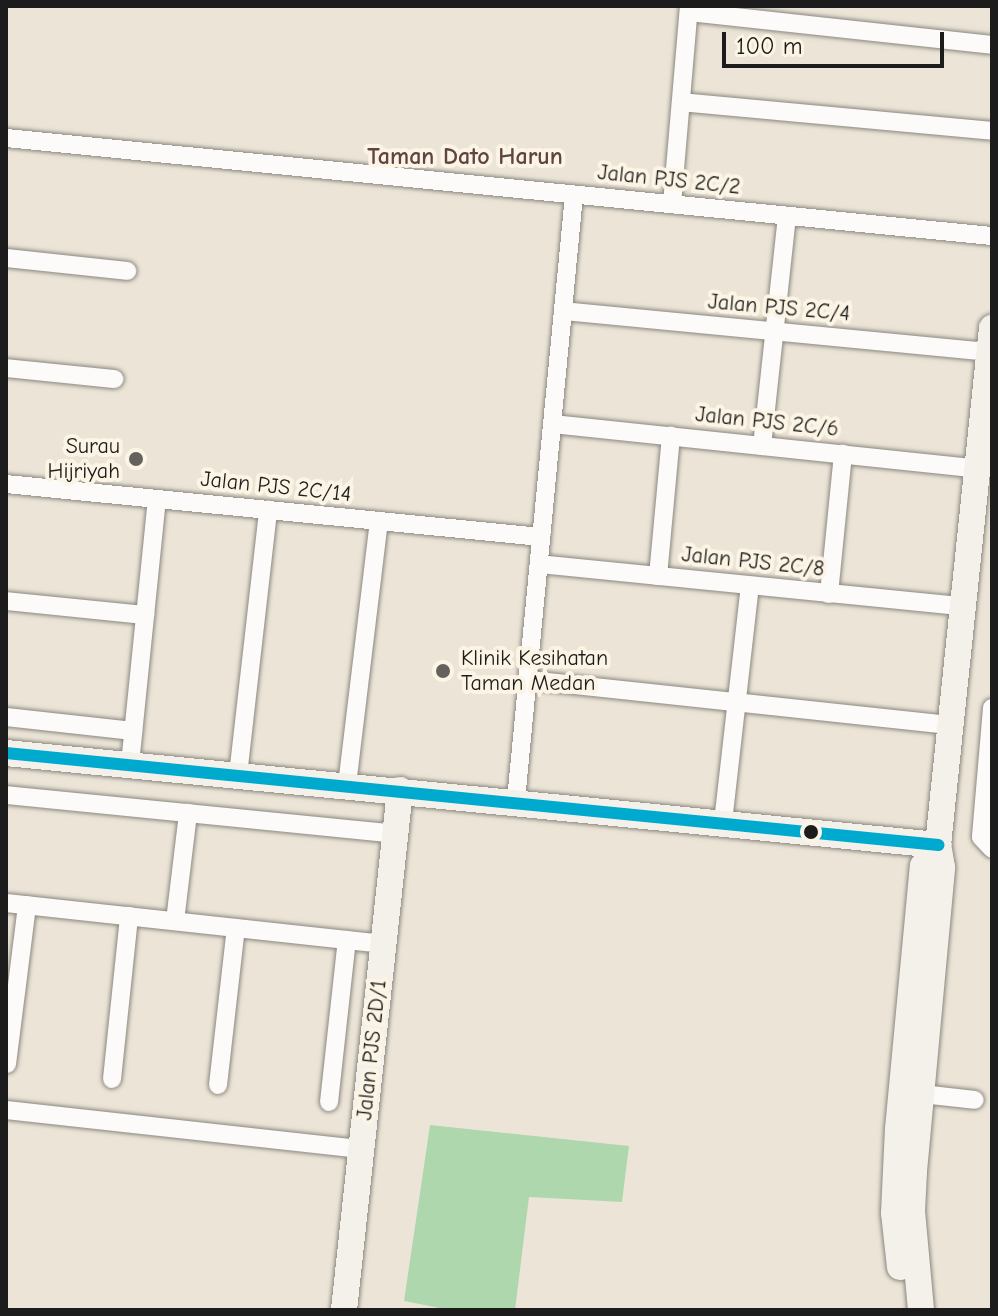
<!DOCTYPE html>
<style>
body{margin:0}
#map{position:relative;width:998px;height:1316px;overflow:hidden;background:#ece5d7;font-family:"Comic Neue",sans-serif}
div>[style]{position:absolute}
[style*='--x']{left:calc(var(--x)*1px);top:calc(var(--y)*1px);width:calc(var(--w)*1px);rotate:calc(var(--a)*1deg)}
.green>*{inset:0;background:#aed7ae}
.roads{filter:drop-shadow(0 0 2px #8b8780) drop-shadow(0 0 2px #8b8780)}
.street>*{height:18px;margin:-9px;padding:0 9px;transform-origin:9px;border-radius:9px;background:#fcfbf9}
.secondary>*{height:26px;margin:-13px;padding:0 13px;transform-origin:13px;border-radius:13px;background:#f4f1eb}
.bus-1>*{height:12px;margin:-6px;padding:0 6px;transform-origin:6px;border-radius:6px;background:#00a9ce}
.dots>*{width:22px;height:22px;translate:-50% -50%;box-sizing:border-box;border:4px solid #fcf5e5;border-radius:50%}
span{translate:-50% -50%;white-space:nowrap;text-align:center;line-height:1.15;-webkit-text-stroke:8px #fcf5e5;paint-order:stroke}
.street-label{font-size:22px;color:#1c1c1c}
.poi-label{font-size:22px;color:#1c1c1c}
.right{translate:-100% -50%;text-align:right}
.left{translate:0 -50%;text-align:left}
.neighbourhood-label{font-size:24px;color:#604443;font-weight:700}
.frame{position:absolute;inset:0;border:8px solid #1c1c1c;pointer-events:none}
.scale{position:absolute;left:722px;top:32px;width:222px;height:36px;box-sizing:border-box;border:4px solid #1c1c1c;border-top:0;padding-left:10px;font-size:24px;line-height:28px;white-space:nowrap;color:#1c1c1c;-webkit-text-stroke:6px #fcf5e5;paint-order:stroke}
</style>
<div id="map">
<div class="green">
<i style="clip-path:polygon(430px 1125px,629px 1146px,622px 1202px,529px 1197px,515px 1310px,450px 1310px,404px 1301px)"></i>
</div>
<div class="roads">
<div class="street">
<i style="--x:689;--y:12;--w:305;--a:6.2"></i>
<i style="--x:681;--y:102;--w:312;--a:5.3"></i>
<i style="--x:6;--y:138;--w:991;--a:5.68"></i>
<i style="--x:672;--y:204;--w:199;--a:-85.1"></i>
<i style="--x:6;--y:258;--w:122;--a:6.1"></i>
<i style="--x:563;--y:311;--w:428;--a:5.5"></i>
<i style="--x:6;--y:368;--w:109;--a:5.8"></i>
<i style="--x:552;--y:424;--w:427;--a:6"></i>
<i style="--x:762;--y:446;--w:231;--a:-83.8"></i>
<i style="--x:6;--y:484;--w:538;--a:5.66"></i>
<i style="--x:539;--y:564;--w:426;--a:5.7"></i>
<i style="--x:658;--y:576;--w:141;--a:-84.7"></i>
<i style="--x:829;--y:594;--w:141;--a:-84.3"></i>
<i style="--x:6;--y:601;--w:140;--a:5.8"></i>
<i style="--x:528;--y:680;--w:424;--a:6.1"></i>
<i style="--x:992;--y:708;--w:129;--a:94.9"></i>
<i style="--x:981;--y:837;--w:16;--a:47"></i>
<i style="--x:6;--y:717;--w:128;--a:6.3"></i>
<i style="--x:130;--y:764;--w:266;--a:-84.2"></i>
<i style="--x:238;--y:775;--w:267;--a:-83.5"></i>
<i style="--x:347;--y:785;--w:266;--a:-83.1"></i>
<i style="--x:6;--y:795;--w:392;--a:5.7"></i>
<i style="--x:516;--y:800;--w:608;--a:-84.52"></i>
<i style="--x:723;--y:822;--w:238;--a:-83.5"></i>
<i style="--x:6;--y:903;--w:380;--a:6.2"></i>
<i style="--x:175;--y:921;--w:109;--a:-83.1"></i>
<i style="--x:7;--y:1064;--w:160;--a:-82.8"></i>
<i style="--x:112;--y:1079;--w:164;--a:-84"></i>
<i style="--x:218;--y:1085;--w:158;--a:-83.5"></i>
<i style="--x:913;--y:1093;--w:62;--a:6.4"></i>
<i style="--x:329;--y:1102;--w:163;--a:-83.7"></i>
<i style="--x:6;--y:1110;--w:357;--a:6.3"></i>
</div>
<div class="secondary">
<i style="--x:6;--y:753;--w:937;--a:5.64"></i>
<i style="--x:900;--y:1267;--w:54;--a:-96.3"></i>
<i style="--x:894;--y:1213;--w:84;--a:-87.3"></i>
<i style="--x:898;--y:1129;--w:264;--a:-84.6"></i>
<i style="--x:923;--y:866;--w:26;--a:-54"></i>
<i style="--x:344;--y:1310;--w:523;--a:-83.85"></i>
<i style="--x:921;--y:1310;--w:99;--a:-95.2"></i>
<i style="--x:912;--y:1211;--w:40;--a:-87.1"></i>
<i style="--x:914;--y:1171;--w:305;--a:-84.7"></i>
<i style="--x:942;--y:867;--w:22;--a:-100"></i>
<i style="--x:938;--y:845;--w:520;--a:-84.04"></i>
</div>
</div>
<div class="bus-1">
<i style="--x:6;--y:753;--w:937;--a:5.64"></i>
</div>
<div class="dots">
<i style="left:136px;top:459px;background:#65625d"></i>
<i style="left:443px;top:671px;background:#65625d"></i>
<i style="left:811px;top:832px;background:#1c1c1c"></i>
</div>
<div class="street-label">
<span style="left:669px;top:180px;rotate:6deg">Jalan PJS 2C/2</span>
<span style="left:779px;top:308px;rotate:5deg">Jalan PJS 2C/4</span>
<span style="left:767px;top:422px;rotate:6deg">Jalan PJS 2C/6</span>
<span style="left:276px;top:487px;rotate:6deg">Jalan PJS 2C/14</span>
<span style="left:753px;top:562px;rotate:6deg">Jalan PJS 2C/8</span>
<span style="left:372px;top:1050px;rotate:-84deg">Jalan PJS 2D/1</span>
</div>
<div class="poi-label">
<span class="right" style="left:120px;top:459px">Surau<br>Hijriyah</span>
<span class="left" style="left:461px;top:671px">Klinik Kesihatan<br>Taman Medan</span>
</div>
<div class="neighbourhood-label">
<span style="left:465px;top:157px">Taman Dato Harun</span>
</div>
<div class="frame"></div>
<div class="scale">100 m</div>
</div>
